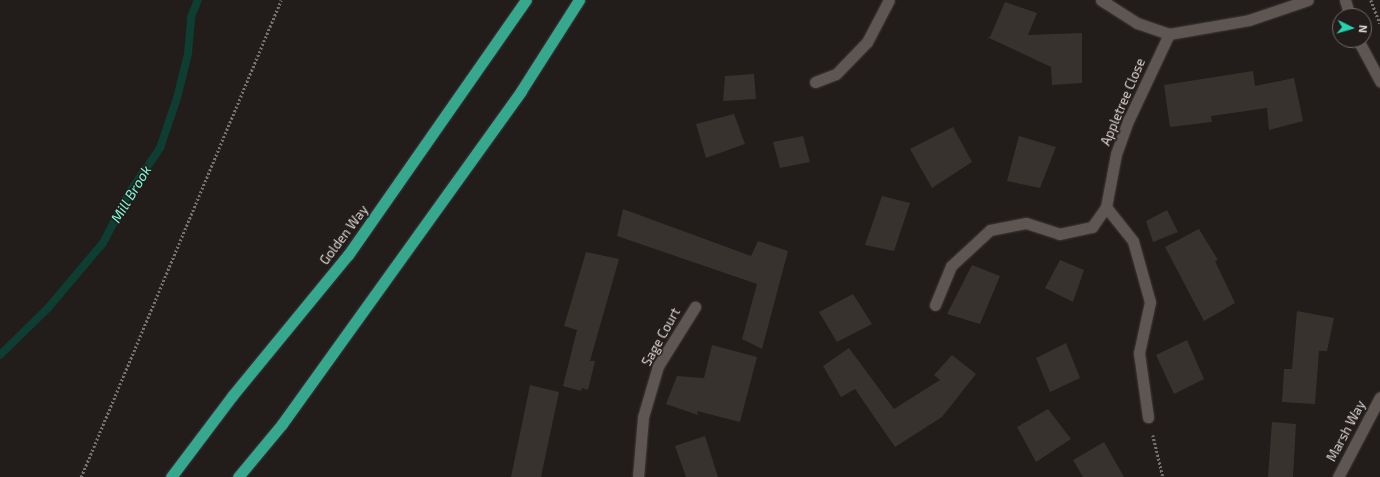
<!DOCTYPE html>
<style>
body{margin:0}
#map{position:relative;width:1380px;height:477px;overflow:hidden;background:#221c1a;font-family:"Exo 2",sans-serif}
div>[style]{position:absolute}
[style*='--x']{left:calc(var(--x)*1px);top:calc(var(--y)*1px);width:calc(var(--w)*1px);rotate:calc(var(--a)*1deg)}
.stream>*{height:8px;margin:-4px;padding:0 4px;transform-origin:4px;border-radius:4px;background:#0e3d32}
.building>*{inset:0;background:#38322f}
.path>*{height:2.5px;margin-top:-1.25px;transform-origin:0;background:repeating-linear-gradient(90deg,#777270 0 2px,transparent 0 4px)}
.roads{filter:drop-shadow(0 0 1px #3e3938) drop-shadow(0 0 1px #3e3938)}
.minor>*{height:11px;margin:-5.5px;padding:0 5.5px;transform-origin:5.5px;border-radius:5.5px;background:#5d5653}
.tertiary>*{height:11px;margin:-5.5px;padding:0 5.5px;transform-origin:5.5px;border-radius:5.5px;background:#5d5653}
.trunk>*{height:11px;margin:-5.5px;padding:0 5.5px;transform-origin:5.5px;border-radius:5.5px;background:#35a88e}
span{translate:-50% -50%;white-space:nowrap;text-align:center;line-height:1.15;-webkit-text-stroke:3px #221c1a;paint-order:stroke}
.street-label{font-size:13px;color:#ddd9d8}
.water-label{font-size:14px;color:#80f9d8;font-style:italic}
.north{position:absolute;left:1332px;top:8px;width:40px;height:40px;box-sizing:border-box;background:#221c1a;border:1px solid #6d6866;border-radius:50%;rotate:95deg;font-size:11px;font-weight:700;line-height:16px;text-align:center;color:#ddd9d8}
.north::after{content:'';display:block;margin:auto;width:14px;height:18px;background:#22d5af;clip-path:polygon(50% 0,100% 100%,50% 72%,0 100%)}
</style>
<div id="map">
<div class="stream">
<i style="--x:0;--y:355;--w:67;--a:-44.4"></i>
<i style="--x:48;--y:308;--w:85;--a:-49.8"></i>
<i style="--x:103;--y:243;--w:56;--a:-62.5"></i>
<i style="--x:129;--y:193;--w:55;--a:-55.4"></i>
<i style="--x:160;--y:148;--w:53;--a:-71.2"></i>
<i style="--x:177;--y:98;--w:45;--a:-76"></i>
<i style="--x:188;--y:54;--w:37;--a:-85"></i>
<i style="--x:191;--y:17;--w:18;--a:-68"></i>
</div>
<div class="building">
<i style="clip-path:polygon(1005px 2px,1037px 13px,1028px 35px,1082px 33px,1082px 83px,1052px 85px,1051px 67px,987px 37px,990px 37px)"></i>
<i style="clip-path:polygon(1253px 71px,1255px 86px,1294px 78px,1303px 121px,1269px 130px,1267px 108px,1211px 116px,1212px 122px,1170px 127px,1164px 85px)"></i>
<i style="clip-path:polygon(754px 74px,756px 99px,723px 101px,725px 76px)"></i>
<i style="clip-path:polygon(734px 114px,745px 144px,706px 158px,696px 124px)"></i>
<i style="clip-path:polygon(953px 127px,972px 162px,932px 188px,910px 149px)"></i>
<i style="clip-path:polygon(803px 136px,810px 162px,780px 168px,773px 142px)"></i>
<i style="clip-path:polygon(1019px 136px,1056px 147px,1040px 188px,1007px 181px)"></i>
<i style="clip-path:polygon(882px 196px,910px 203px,894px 251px,865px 245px)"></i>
<i style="clip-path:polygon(623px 209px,751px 256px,758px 241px,788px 251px,762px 349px,742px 339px,757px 284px,617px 236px)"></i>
<i style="clip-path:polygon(1167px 210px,1178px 232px,1153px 242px,1146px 221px)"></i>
<i style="clip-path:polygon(1199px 229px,1218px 260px,1215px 261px,1235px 303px,1204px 321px,1165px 247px)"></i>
<i style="clip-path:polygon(586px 252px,619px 259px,590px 361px,595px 361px,588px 390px,582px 388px,581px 391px,563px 386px,577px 330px,564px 326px)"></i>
<i style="clip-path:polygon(1060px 260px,1084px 270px,1073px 302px,1045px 288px)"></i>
<i style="clip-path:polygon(972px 265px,1000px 276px,980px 324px,947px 314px)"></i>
<i style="clip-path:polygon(853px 294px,872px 324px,837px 342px,819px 312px)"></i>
<i style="clip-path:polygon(1297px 311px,1334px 318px,1327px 351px,1319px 351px,1315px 404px,1282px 402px,1284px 369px,1292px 369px)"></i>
<i style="clip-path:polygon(1187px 340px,1204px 379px,1174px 394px,1156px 355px)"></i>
<i style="clip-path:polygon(1066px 343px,1080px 378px,1050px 392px,1036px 358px)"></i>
<i style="clip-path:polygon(712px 345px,757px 357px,740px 422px,697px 411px,698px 415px,666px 404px,677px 376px,704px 378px)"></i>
<i style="clip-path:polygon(849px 348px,894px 409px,940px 380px,934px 375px,952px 355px,976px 374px,942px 417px,895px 447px,855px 389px,841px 397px,823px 366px)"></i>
<i style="clip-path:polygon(530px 385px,559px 392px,541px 477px,511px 477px)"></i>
<i style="clip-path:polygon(1048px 409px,1071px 439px,1036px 462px,1017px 427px)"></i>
<i style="clip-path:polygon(1272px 422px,1296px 424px,1293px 477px,1268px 477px)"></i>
<i style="clip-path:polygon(705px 436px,718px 477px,686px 477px,675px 446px)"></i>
<i style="clip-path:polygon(1104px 442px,1124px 477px,1083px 477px,1073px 460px)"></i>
</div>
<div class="path">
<i style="--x:1371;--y:0;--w:25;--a:69"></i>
<i style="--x:1153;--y:435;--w:43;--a:76.6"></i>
<i style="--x:81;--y:477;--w:517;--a:-67.25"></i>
</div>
<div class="roads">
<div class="minor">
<i style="--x:1101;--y:0;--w:43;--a:32.6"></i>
<i style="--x:1137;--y:23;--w:34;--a:19"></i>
<i style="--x:1169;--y:34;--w:81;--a:-9.9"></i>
<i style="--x:1249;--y:20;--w:62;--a:-18.7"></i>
<i style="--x:815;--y:82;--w:22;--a:-21"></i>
<i style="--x:836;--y:74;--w:45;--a:-45.9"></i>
<i style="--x:867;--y:42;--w:47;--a:-62.4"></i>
<i style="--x:1106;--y:207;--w:43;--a:51.5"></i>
<i style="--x:1133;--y:241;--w:63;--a:74.4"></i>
<i style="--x:1150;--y:302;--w:52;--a:102.2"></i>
<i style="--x:1139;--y:353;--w:65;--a:82"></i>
<i style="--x:935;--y:305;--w:42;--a:-67.7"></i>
<i style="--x:951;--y:266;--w:53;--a:-42.7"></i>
<i style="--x:990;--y:230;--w:37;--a:-11"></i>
<i style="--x:1026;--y:223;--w:35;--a:18"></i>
<i style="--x:1059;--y:234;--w:34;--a:-12"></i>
<i style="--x:1092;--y:227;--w:24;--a:-55"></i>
<i style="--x:1106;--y:207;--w:54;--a:-79.3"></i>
<i style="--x:1116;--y:154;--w:37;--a:-70"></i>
<i style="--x:1129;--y:119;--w:94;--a:-64.8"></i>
<i style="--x:638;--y:477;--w:60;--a:-85.2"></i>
<i style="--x:643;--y:417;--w:53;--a:-73.6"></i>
<i style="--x:658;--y:366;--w:70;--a:-57.9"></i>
<i style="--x:1338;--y:477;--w:90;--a:-62.3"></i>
</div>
<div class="tertiary">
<i style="--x:1345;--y:0;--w:17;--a:73"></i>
<i style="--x:1358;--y:40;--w:47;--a:61.8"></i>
</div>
<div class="trunk">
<i style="--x:171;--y:477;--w:101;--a:-53"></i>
<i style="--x:232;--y:396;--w:183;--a:-50.6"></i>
<i style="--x:348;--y:255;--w:311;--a:-55.1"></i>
<i style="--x:238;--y:477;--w:69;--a:-50.3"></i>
<i style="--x:282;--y:424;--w:410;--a:-54.3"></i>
<i style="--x:521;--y:91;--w:108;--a:-57.5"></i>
</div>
</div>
<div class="street-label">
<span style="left:1123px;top:102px;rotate:-67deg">Appletree Close</span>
<span style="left:344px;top:235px;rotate:-53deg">Golden Way</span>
<span style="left:661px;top:337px;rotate:-61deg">Sage Court</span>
<span style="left:1346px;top:431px;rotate:-62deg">Marsh Way</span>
</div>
<div class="water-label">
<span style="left:131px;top:194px;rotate:-59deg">Mill Brook</span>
</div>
<div class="north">N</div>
</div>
